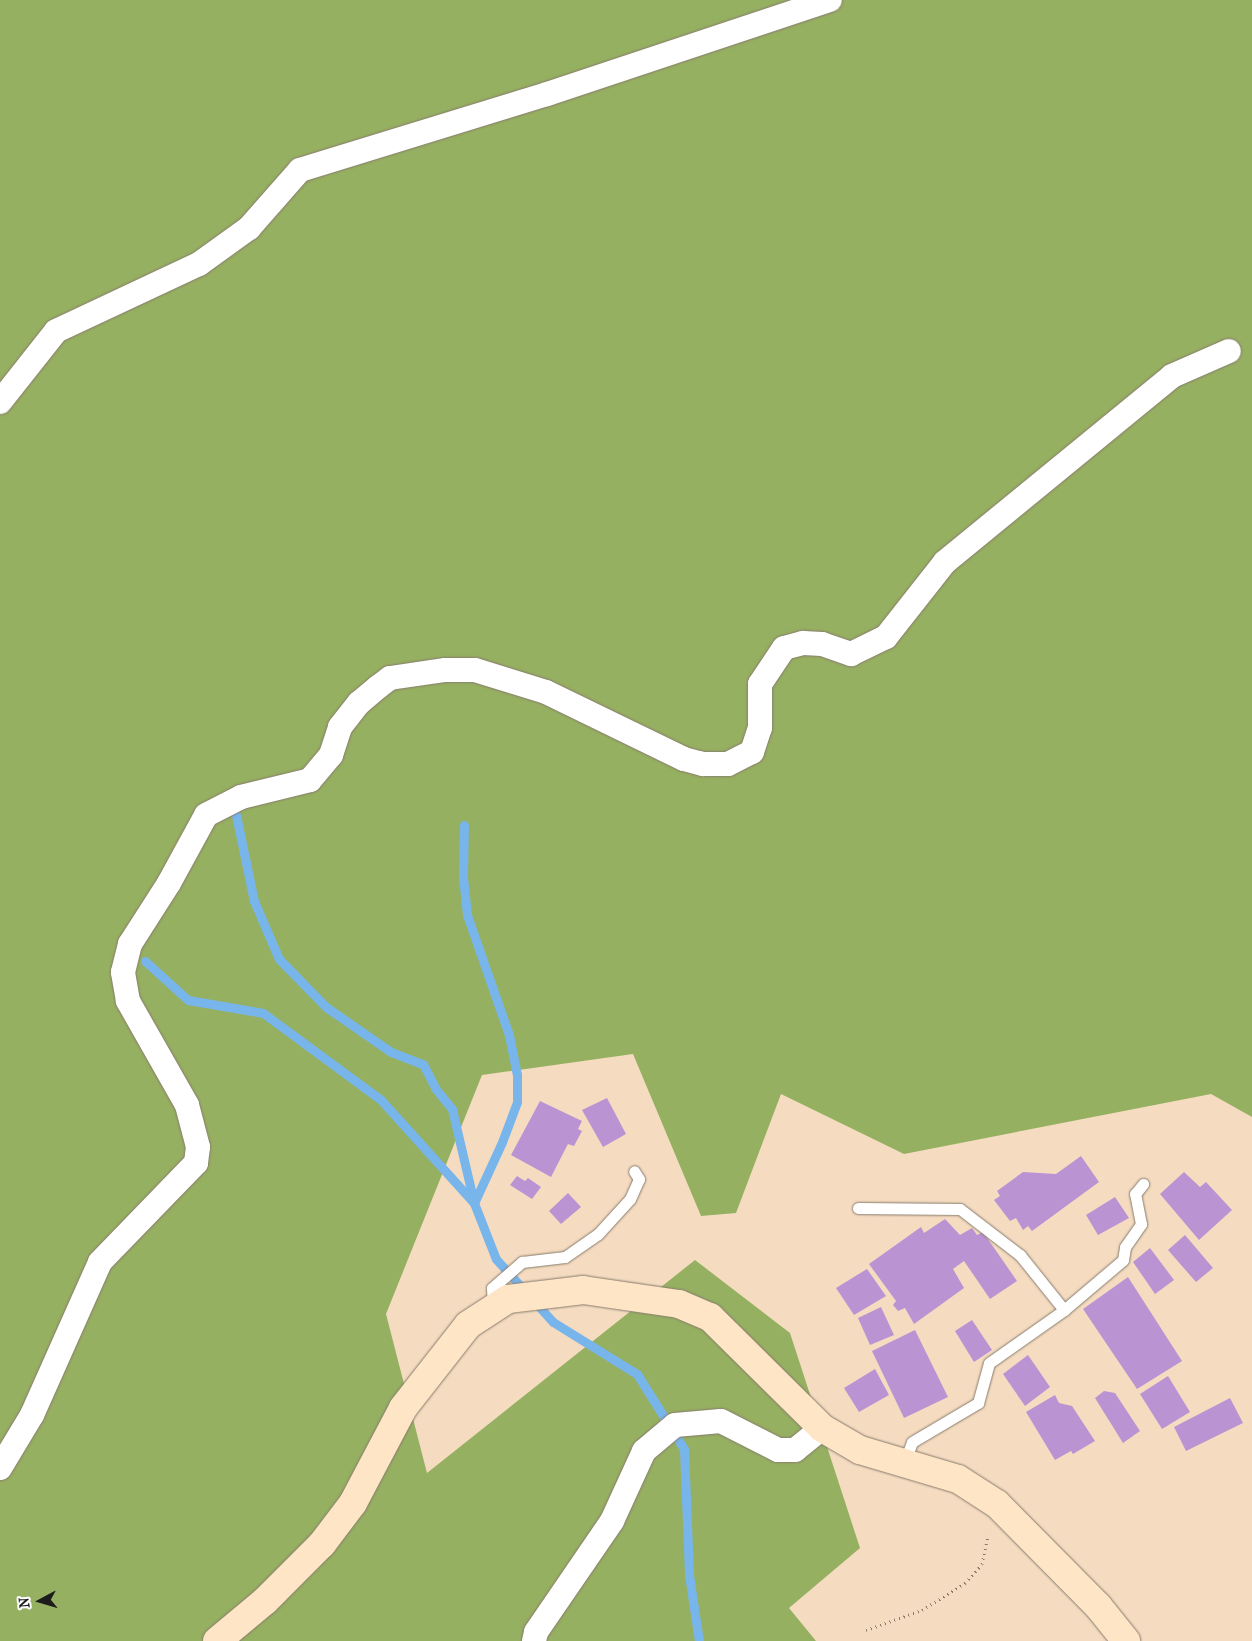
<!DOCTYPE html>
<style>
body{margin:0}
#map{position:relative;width:1252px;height:1641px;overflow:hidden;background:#f5dcc1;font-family:"IM FELL French Canon",serif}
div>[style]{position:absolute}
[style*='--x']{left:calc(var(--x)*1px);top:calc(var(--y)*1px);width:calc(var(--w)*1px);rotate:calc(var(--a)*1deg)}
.forest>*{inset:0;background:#96b061}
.stream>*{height:9px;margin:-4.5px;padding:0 4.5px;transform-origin:4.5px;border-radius:4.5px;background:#78b5eb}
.building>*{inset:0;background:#ba93d3}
.path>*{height:3px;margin-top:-1.5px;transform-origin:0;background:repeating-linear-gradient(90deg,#887c6e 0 1px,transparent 0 5px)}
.roads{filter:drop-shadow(0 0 1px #887c6e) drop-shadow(0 0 1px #887c6e)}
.lane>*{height:11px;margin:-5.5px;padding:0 5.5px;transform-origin:5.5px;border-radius:5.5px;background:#fff}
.street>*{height:24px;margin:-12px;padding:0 12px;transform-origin:12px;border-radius:12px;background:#fff}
.secondary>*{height:28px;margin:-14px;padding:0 14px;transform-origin:14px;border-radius:14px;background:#fee5c5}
span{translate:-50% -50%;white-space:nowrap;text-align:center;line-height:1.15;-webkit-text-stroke:4px #fff;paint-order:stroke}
.north{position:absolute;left:15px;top:1576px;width:50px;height:50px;-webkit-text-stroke:4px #fff;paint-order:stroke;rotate:264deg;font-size:14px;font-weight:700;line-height:20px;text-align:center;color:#1c1c1c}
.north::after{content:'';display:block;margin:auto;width:18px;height:22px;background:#1c1c1c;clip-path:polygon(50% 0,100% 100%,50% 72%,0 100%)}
</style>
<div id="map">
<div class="forest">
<i style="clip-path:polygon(0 0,1252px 0,1252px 1117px,1211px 1094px,904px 1154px,781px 1094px,736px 1213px,701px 1216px,633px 1054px,482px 1075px,386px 1314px,427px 1473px,695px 1260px,790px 1333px,860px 1548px,789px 1608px,816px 1641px,0 1641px)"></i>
</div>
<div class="stream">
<i style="--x:236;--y:815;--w:88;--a:78.2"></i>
<i style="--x:254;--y:901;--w:63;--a:66.7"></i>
<i style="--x:279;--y:959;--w:67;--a:45.6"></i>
<i style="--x:326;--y:1007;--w:79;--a:34.7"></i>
<i style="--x:391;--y:1052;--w:34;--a:21"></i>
<i style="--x:423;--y:1064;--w:27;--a:63"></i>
<i style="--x:435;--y:1088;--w:27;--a:51"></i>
<i style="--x:452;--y:1109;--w:97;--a:76.8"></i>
<i style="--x:474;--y:1203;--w:60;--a:68.6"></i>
<i style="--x:496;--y:1259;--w:85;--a:47.9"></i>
<i style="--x:553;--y:1322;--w:99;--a:31.8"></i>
<i style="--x:637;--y:1374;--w:89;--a:57.9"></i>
<i style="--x:684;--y:1449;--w:126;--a:87.7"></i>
<i style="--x:689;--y:1575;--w:67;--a:81.4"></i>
<i style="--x:145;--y:961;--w:58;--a:42.2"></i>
<i style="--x:188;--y:1000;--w:76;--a:9.8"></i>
<i style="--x:263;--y:1013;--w:147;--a:36.4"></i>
<i style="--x:381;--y:1100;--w:139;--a:47.9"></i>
<i style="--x:474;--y:1203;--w:67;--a:-65.3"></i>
<i style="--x:502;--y:1142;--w:43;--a:-69.4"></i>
<i style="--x:517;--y:1102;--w:27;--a:-90"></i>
<i style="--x:517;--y:1075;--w:41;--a:-101.3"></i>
<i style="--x:509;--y:1035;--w:127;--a:-109.3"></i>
<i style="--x:467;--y:915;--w:39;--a:-96"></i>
<i style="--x:463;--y:876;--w:51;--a:-88.9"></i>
</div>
<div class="building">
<i style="clip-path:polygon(607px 1098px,626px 1134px,603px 1147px,582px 1110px)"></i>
<i style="clip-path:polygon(540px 1101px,582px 1121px,578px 1129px,582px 1131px,574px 1146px,568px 1144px,551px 1177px,511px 1155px)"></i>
<i style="clip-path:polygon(1081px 1156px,1099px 1182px,1032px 1231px,1028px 1226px,1023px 1230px,1016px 1218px,1010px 1221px,994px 1200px,1000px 1196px,997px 1191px,1023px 1172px,1056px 1174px)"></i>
<i style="clip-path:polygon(1184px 1172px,1200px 1187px,1206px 1182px,1232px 1210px,1199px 1240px,1160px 1194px)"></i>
<i style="clip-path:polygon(517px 1176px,525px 1181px,528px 1178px,541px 1187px,532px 1199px,510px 1185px)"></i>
<i style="clip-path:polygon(568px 1193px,581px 1207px,561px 1224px,549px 1211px)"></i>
<i style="clip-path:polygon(1115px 1197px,1129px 1218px,1098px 1235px,1086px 1215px)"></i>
<i style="clip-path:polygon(945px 1219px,960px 1235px,972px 1228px,977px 1235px,983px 1232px,1017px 1281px,990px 1299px,964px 1261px,953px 1269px,964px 1288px,914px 1324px,905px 1308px,898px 1311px,893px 1305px,896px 1301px,869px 1264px,921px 1227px,924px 1233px)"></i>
<i style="clip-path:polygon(1185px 1235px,1213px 1268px,1196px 1282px,1168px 1250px)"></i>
<i style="clip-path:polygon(1150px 1248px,1174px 1280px,1155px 1294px,1133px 1262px)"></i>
<i style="clip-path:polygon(867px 1269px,886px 1296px,854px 1315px,836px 1288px)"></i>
<i style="clip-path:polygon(1128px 1277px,1182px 1361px,1137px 1389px,1083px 1309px)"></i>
<i style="clip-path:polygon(881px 1307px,894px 1335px,870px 1345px,858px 1318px)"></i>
<i style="clip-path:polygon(972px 1320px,992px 1350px,974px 1362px,955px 1331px)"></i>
<i style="clip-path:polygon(915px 1330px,948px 1397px,904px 1418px,872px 1351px)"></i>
<i style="clip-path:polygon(1028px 1355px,1050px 1387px,1025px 1406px,1003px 1374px)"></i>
<i style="clip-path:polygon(875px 1369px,889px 1395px,859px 1412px,844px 1388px)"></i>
<i style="clip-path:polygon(1168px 1376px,1190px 1412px,1162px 1429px,1140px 1394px)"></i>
<i style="clip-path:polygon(1104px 1391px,1115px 1393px,1140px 1431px,1123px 1443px,1095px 1398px)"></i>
<i style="clip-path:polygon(1055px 1395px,1059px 1403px,1072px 1406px,1095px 1441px,1073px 1454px,1071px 1451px,1055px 1460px,1026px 1412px)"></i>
<i style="clip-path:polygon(1230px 1398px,1243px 1423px,1186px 1451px,1174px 1427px)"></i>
</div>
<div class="path">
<i style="--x:866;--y:1630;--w:59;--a:-19.7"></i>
<i style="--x:922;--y:1610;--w:51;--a:-32.1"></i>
<i style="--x:965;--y:1583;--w:25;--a:-48"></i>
<i style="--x:982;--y:1564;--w:30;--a:-78"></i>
</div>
<div class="roads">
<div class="lane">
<i style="--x:858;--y:1208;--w:102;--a:0.6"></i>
<i style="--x:960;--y:1209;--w:76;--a:37.5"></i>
<i style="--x:1020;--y:1255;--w:70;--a:51.3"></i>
<i style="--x:493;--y:1307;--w:19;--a:-93"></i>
<i style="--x:492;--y:1288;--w:40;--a:-41"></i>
<i style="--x:522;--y:1262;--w:43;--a:-6.6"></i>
<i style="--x:565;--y:1257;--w:40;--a:-34.9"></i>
<i style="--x:598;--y:1234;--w:47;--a:-47.6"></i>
<i style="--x:630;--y:1199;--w:22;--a:-66"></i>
<i style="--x:639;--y:1179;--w:9;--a:-122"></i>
<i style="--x:904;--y:1463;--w:22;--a:-69"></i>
<i style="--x:912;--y:1442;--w:77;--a:-30.6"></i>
<i style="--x:978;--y:1403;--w:41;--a:-74.6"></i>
<i style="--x:989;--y:1363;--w:92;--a:-35.2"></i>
<i style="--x:1064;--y:1310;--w:77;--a:-40.3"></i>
<i style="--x:1123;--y:1260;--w:13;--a:-81"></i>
<i style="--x:1125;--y:1247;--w:28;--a:-55"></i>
<i style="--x:1141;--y:1224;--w:31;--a:-101"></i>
<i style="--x:1135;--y:1194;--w:13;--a:-51"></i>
</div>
<div class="street">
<i style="--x:0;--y:402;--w:90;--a:-51.7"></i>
<i style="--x:56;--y:331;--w:158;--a:-25.1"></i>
<i style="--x:199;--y:264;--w:62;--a:-35.8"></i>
<i style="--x:249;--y:228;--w:77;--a:-48.7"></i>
<i style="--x:300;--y:170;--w:258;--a:-17.1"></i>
<i style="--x:547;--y:94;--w:298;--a:-18.4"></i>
<i style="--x:0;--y:1468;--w:62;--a:-58.9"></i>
<i style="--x:32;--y:1415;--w:167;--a:-66"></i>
<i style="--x:100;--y:1262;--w:138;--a:-45.9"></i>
<i style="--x:196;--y:1163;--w:16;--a:-83"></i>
<i style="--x:198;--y:1147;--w:43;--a:-104.7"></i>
<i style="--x:187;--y:1105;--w:120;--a:-119.6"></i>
<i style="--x:128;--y:1001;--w:29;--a:-100"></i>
<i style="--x:123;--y:972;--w:29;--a:-76"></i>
<i style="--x:130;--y:944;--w:72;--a:-57.4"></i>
<i style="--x:169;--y:883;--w:77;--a:-61.4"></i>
<i style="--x:206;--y:815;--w:39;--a:-27"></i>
<i style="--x:241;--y:797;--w:71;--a:-13.8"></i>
<i style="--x:310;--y:780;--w:33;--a:-50"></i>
<i style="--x:331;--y:755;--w:29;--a:-72"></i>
<i style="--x:340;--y:727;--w:31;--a:-52"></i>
<i style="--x:359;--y:703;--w:25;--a:-40"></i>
<i style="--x:378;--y:687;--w:15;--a:-37"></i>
<i style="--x:390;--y:678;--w:56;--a:-8.3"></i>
<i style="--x:445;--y:670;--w:30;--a:0"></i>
<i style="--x:475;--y:670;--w:74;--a:17.2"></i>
<i style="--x:546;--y:692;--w:153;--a:25.9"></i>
<i style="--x:684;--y:759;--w:20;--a:15"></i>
<i style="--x:703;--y:764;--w:25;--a:0"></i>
<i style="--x:728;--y:764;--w:27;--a:-27"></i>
<i style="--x:752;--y:752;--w:25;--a:-72"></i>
<i style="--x:760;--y:728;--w:44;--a:-90"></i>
<i style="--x:760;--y:684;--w:43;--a:-56.3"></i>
<i style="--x:784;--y:648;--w:20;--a:-15"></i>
<i style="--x:803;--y:643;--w:19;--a:3"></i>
<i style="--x:822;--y:644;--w:31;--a:19"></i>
<i style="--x:851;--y:654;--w:39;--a:-26"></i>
<i style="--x:886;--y:637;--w:95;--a:-51.8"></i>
<i style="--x:945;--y:562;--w:293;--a:-39.3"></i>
<i style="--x:1172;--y:376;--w:62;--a:-23.7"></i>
<i style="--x:534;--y:1641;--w:9;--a:-77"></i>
<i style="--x:536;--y:1632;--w:135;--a:-55.6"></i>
<i style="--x:612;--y:1521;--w:77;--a:-65.4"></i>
<i style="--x:644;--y:1451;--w:40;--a:-40"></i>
<i style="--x:675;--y:1425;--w:46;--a:-5"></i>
<i style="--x:721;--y:1421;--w:64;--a:27"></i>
<i style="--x:778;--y:1450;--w:17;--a:0"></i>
<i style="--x:795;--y:1450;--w:35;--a:-39"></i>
</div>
<div class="secondary">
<i style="--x:217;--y:1641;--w:62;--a:-39.8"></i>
<i style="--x:265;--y:1601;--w:81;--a:-45"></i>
<i style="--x:322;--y:1544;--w:51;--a:-52.9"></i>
<i style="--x:353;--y:1503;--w:107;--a:-62.2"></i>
<i style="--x:403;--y:1408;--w:105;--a:-51.9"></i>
<i style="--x:468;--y:1325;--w:48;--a:-33"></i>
<i style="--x:508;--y:1299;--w:76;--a:-6.8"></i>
<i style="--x:583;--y:1290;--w:97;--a:8.3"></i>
<i style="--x:679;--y:1304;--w:34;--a:23"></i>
<i style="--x:710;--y:1317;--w:158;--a:44.7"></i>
<i style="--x:822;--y:1428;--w:44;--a:30.1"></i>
<i style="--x:860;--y:1450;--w:102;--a:16.5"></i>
<i style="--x:958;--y:1479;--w:46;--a:32.7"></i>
<i style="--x:997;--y:1504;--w:144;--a:45.3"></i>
<i style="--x:1098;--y:1606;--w:45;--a:51.3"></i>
</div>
</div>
<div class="north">N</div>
</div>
